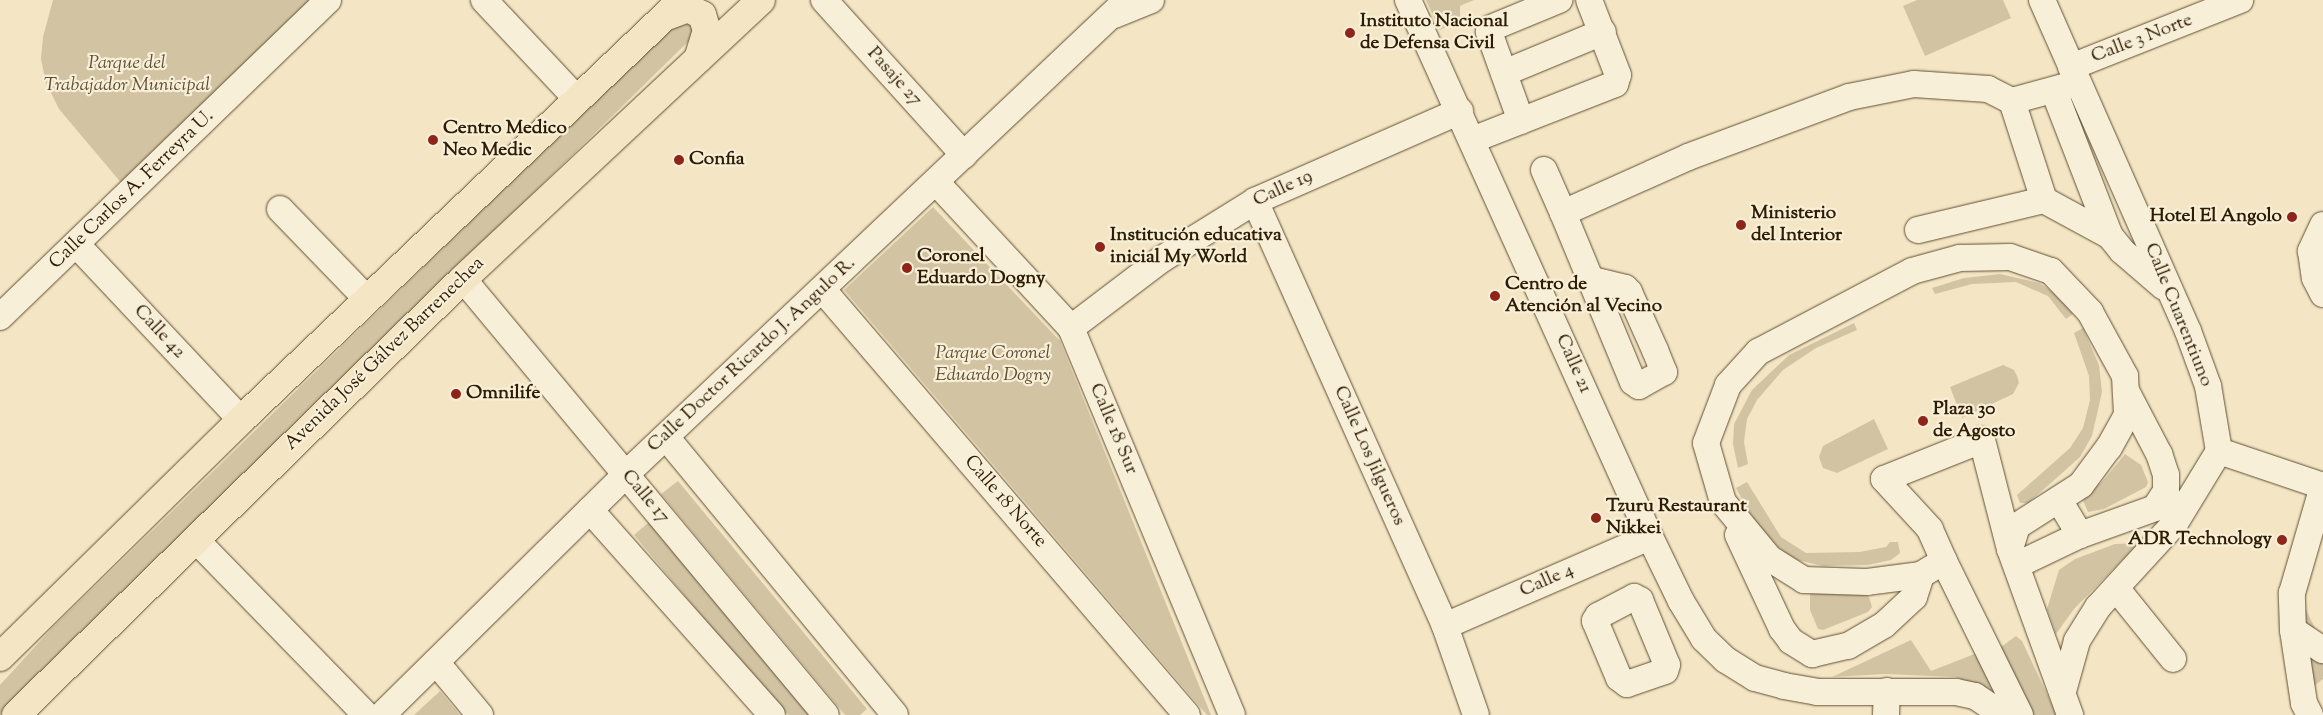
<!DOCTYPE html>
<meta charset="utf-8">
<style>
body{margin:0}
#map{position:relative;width:2323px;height:715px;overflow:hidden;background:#f4e6c4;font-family:"Sorts Mill Goudy",serif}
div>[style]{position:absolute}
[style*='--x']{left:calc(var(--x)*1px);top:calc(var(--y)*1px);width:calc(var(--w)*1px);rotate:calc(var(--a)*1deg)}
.green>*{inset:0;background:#d2c4a3}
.roads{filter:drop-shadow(0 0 1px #604f33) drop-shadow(0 0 1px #604f33)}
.minor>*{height:26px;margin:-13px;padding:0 13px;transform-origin:13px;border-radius:13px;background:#f8efd9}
.major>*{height:28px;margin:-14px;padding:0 14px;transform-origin:14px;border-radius:14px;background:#f4e6c4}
.dots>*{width:14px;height:14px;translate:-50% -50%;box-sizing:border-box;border:2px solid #f8efd9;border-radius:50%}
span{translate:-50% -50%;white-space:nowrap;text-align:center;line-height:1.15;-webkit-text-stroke:4.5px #f8efd9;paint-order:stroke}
.poi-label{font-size:19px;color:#2e1d03;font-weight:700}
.left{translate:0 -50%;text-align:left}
.right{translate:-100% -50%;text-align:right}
.street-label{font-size:19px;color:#2e1d03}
.park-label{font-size:19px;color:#5f4f33;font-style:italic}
</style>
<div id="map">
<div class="green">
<i style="clip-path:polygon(53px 0,317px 0,123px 185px,59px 109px,46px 83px,41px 59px,43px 37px)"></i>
<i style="clip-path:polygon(1426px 0,1474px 0,1460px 6px,1460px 20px,1440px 30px)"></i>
<i style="clip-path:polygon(1917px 0,2003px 0,2011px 18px,1925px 56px,1903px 6px)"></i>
<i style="clip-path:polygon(697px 16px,692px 38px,0 714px,0 685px,52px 628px,680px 18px)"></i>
<i style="clip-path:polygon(933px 207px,1060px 341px,1211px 715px,1207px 715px,844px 290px)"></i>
<i style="clip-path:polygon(2000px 274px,2039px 283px,2059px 296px,2073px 314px,2066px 319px,2048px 296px,2016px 282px,1972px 284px,1935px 294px,1932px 288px,1964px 278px)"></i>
<i style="clip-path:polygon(1854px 323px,1857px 330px,1816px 348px,1783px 370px,1757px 400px,1747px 419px,1744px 442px,1748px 464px,1738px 468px,1733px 444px,1734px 424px,1752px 390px,1789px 355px)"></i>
<i style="clip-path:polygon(2083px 328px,2099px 365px,2102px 392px,2092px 436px,2080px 457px,2060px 475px,2028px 503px,2020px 503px,2017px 495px,2070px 448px,2083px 428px,2090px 400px,2089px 376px,2074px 333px)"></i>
<i style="clip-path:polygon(2003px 365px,2014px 370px,2017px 376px,2019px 383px,2013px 394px,1962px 418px,1950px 387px)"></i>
<i style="clip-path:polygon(1874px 419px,1888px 449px,1837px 473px,1823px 468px,1819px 457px,1823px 446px)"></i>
<i style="clip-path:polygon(2125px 454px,2141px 465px,2148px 482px,2146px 487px,2104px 509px,2088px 512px,2082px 498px,2102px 482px)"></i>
<i style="clip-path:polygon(678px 481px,867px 709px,860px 715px,845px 715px,661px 494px)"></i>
<i style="clip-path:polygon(1747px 482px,1781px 537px,1806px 553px,1859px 552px,1886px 547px,1890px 542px,1898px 542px,1900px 553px,1891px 560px,1868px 565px,1823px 566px,1793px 559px,1769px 540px,1749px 512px,1736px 488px)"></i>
<i style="clip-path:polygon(649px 522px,813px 715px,789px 715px,778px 707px,634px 535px)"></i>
<i style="clip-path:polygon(2139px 543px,2074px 609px,2056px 634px,2047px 609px,2059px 570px,2075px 559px,2115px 544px)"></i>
<i style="clip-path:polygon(1814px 592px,1863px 592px,1869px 597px,1872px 607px,1868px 612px,1823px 630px,1818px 629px,1810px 610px,1810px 594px)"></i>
<i style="clip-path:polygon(2302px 602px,2316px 630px,2323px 636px,2323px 679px,2309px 690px)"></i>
<i style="clip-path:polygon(2016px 636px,2022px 641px,2057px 715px,2034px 715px,2001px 647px)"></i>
<i style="clip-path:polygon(1911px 640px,1931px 671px,1977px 653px,1996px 692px,1955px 677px,1885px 674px,1832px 677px)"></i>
<i style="clip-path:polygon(440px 691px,460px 715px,414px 715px)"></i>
</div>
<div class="roads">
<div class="minor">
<i style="--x:484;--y:0;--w:134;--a:46.8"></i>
<i style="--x:824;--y:0;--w:209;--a:47.9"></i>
<i style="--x:1408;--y:0;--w:589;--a:65.74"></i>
<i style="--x:1650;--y:537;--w:71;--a:64.2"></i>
<i style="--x:1681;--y:601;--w:44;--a:58.8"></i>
<i style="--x:1704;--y:639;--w:30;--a:44"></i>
<i style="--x:1726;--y:660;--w:34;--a:32"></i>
<i style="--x:1755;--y:678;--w:30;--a:15"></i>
<i style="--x:1784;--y:686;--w:34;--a:10"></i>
<i style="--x:1817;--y:692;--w:139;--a:0"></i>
<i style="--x:1956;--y:692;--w:19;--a:12"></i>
<i style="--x:1975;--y:696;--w:34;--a:34"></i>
<i style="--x:2042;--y:0;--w:362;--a:66.2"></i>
<i style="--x:2188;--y:331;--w:59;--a:70"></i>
<i style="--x:2208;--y:386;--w:66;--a:80.4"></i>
<i style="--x:2219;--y:451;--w:84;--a:121.4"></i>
<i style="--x:2175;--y:523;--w:114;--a:132.5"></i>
<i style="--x:2098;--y:607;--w:40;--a:122"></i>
<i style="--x:2077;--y:641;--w:52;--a:105.6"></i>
<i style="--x:1114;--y:15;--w:40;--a:-22"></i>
<i style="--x:2071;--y:67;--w:182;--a:-21.6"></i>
<i style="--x:1504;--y:73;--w:107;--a:-22.5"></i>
<i style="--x:2054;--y:91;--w:155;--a:68.9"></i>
<i style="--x:2012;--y:101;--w:104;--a:72.1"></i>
<i style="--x:1521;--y:121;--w:95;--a:-109.8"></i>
<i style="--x:1489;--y:32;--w:4;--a:-63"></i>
<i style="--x:1491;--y:28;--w:74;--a:-22.4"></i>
<i style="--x:1472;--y:140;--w:154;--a:-21.4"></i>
<i style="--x:1615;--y:84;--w:9;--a:-72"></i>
<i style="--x:1618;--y:75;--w:80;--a:-111.1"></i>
<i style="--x:1544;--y:170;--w:47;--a:66.2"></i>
<i style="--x:936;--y:182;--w:199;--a:47.2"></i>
<i style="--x:1071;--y:328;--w:419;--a:67.4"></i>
<i style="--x:1255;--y:201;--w:466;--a:65.9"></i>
<i style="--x:1445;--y:626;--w:94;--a:70.8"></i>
<i style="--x:280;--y:209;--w:125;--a:46"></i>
<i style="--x:2323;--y:225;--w:29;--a:115"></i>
<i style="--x:2311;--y:251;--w:27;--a:82"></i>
<i style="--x:2315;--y:278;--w:18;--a:63"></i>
<i style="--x:1918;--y:230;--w:130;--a:-13.4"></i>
<i style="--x:2044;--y:200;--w:75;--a:28.6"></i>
<i style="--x:2110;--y:236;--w:19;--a:51"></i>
<i style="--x:2122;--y:251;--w:55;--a:40.6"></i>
<i style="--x:76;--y:244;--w:241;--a:46.8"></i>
<i style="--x:463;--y:279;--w:567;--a:50.22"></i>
<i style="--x:1593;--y:280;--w:33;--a:14"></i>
<i style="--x:1625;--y:288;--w:6;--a:45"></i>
<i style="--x:1629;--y:292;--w:64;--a:65.9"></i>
<i style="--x:1655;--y:350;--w:24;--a:68"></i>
<i style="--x:1664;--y:372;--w:29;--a:151"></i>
<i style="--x:1639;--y:386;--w:7;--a:-146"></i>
<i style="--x:1633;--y:382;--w:183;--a:-112.5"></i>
<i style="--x:1563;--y:213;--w:137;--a:-24.1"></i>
<i style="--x:1688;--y:157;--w:172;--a:-20.4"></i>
<i style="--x:1849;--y:97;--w:66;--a:-11.3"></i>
<i style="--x:1914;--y:84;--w:74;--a:3.9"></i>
<i style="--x:1988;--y:89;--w:27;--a:27"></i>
<i style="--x:2012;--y:101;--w:68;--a:-15.3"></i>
<i style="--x:822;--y:289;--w:561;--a:49.41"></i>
<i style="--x:0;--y:317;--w:456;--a:-44"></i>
<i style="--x:1071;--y:328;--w:114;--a:-37.2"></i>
<i style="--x:1162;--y:259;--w:110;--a:-31.9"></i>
<i style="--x:1255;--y:201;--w:224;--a:-23.7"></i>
<i style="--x:666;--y:437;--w:360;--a:50.5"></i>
<i style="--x:2219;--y:451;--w:110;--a:18.6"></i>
<i style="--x:590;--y:510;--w:274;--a:48.4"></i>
<i style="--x:1738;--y:535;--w:104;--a:64.9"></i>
<i style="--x:1782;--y:629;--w:15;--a:53"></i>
<i style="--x:1791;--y:641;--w:25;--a:32"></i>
<i style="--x:1812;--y:654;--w:37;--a:-13"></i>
<i style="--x:1848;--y:646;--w:42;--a:-30.3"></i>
<i style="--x:1884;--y:625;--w:41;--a:-43"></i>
<i style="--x:1914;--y:597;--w:23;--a:-72"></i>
<i style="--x:2080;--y:535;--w:80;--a:-19.8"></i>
<i style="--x:2155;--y:508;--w:20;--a:-57"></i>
<i style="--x:2166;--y:491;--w:16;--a:-90"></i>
<i style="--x:2166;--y:475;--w:22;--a:-108"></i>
<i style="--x:2159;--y:454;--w:71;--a:-117.6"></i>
<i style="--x:195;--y:539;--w:245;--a:45.8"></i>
<i style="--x:1944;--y:561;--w:35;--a:-114"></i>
<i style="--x:1930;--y:529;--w:68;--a:-132.6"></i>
<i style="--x:1884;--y:479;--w:105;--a:-21.7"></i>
<i style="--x:1982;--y:440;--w:113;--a:75.6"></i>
<i style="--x:2017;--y:565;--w:70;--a:-25.5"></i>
<i style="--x:2080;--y:535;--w:41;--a:-121"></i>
<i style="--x:2116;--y:588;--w:91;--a:51.2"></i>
<i style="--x:1634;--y:597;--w:7;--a:27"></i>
<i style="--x:1640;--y:600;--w:70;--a:67.4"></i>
<i style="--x:1667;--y:665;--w:6;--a:108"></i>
<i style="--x:1665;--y:671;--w:40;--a:161.1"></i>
<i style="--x:1627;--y:684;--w:10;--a:-143"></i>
<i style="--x:1619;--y:678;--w:62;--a:-112.8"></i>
<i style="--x:1595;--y:621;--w:6;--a:-59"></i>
<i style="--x:1598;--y:616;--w:41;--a:-27.8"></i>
<i style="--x:1445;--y:626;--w:223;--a:-23.5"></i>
<i style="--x:2293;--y:630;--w:36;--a:34"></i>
<i style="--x:436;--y:662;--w:69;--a:50.3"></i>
<i style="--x:382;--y:715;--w:343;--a:-44.6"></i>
<i style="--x:626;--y:474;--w:690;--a:-43.41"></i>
<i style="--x:1886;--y:715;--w:24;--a:-88"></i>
<i style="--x:2020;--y:715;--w:172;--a:-116.3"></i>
<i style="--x:1944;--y:561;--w:27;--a:149"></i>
<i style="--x:1921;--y:575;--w:54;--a:172.6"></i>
<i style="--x:1867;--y:582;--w:63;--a:-178.2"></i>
<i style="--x:1804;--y:580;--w:40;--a:-148"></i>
<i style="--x:1770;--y:559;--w:74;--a:-129.5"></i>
<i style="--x:1723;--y:502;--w:61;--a:-106.1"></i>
<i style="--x:1706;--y:443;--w:62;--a:-69.2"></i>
<i style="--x:1728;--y:385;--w:45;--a:-47.7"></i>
<i style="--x:1758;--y:352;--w:174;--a:-27.7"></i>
<i style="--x:1912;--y:271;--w:50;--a:-15.2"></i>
<i style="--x:1960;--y:258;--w:50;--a:-1.1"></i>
<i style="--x:2010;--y:257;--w:43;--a:18.9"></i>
<i style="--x:2051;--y:271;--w:57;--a:46.4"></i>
<i style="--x:2090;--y:312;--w:73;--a:61.3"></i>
<i style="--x:2125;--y:376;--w:39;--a:87"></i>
<i style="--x:2127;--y:415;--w:37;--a:119"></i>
<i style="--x:2109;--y:447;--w:47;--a:126.4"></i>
<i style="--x:2081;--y:485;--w:76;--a:147.4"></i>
<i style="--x:2017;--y:526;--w:24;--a:107"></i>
<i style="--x:2010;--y:549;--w:177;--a:70.1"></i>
<i style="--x:2310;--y:715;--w:13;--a:-117"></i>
<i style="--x:2304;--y:703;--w:74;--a:-98.6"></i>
<i style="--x:2293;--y:630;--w:37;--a:-92"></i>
<i style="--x:2292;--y:593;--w:111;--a:-73.8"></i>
</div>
<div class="major">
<i style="--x:667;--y:16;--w:22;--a:-21"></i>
<i style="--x:688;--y:8;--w:16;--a:27"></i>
<i style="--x:702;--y:15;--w:16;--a:72"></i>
<i style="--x:707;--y:30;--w:30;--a:107"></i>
<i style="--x:0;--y:657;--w:338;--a:-44.5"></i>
<i style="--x:241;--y:420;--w:609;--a:-43.6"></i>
<i style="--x:16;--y:715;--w:624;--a:-44.29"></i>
<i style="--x:463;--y:279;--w:408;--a:-43.1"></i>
</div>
</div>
<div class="dots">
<i style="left:1350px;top:33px;background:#8f2418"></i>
<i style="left:433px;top:140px;background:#8f2418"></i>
<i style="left:679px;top:160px;background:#8f2418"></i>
<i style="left:2292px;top:217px;background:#8f2418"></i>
<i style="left:1741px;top:225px;background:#8f2418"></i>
<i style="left:1100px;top:247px;background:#8f2418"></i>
<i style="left:907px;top:268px;background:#8f2418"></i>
<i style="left:1495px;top:296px;background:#8f2418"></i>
<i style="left:456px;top:394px;background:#8f2418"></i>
<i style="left:1923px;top:421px;background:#8f2418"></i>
<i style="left:1596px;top:518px;background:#8f2418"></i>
<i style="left:2282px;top:540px;background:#8f2418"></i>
</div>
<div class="poi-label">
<span class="left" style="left:1360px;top:33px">Instituto Nacional<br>de Defensa Civil</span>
<span class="left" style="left:443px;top:140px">Centro Medico<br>Neo Medic</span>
<span class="left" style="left:689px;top:160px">Confia</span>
<span class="left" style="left:1751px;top:225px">Ministerio<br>del Interior</span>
<span class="right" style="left:2282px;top:217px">Hotel El Angolo</span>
<span class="left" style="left:1110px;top:247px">Institución educativa<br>inicial My World</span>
<span class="left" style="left:917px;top:268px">Coronel<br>Eduardo Dogny</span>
<span class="left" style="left:1505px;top:296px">Centro de<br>Atención al Vecino</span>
<span class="left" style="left:466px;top:394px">Omnilife</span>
<span class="left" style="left:1933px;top:421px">Plaza 30<br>de Agosto</span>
<span class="left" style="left:1606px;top:518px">Tzuru Restaurant<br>Nikkei</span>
<span class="right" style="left:2272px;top:540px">ADR Technology</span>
</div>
<div class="street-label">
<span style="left:2142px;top:39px;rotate:-21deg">Calle 3 Norte</span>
<span style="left:894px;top:77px;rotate:48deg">Pasaje 27</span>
<span style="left:1283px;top:189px;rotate:-25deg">Calle 19</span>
<span style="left:132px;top:190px;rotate:-44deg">Calle Carlos A. Ferreyra U.</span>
<span style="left:2178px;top:315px;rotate:68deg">Calle Cuarentiuno</span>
<span style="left:159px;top:332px;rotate:47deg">Calle 42</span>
<span style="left:385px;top:354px;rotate:-44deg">Avenida José Gálvez Barrenechea</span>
<span style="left:752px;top:355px;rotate:-43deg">Calle Doctor Ricardo J. Angulo R.</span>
<span style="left:1573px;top:364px;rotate:66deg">Calle 21</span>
<span style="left:1113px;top:429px;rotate:67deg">Calle 18 Sur</span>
<span style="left:1369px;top:456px;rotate:66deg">Calle Los Jilgueros</span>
<span style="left:645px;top:497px;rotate:50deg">Calle 17</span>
<span style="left:1005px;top:502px;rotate:49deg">Calle 18 Norte</span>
<span style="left:1547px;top:581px;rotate:-24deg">Calle 4</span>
</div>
<div class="park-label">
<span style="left:127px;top:75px">Parque del<br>Trabajador Municipal</span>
<span style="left:993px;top:365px">Parque Coronel<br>Eduardo Dogny</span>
</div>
</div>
